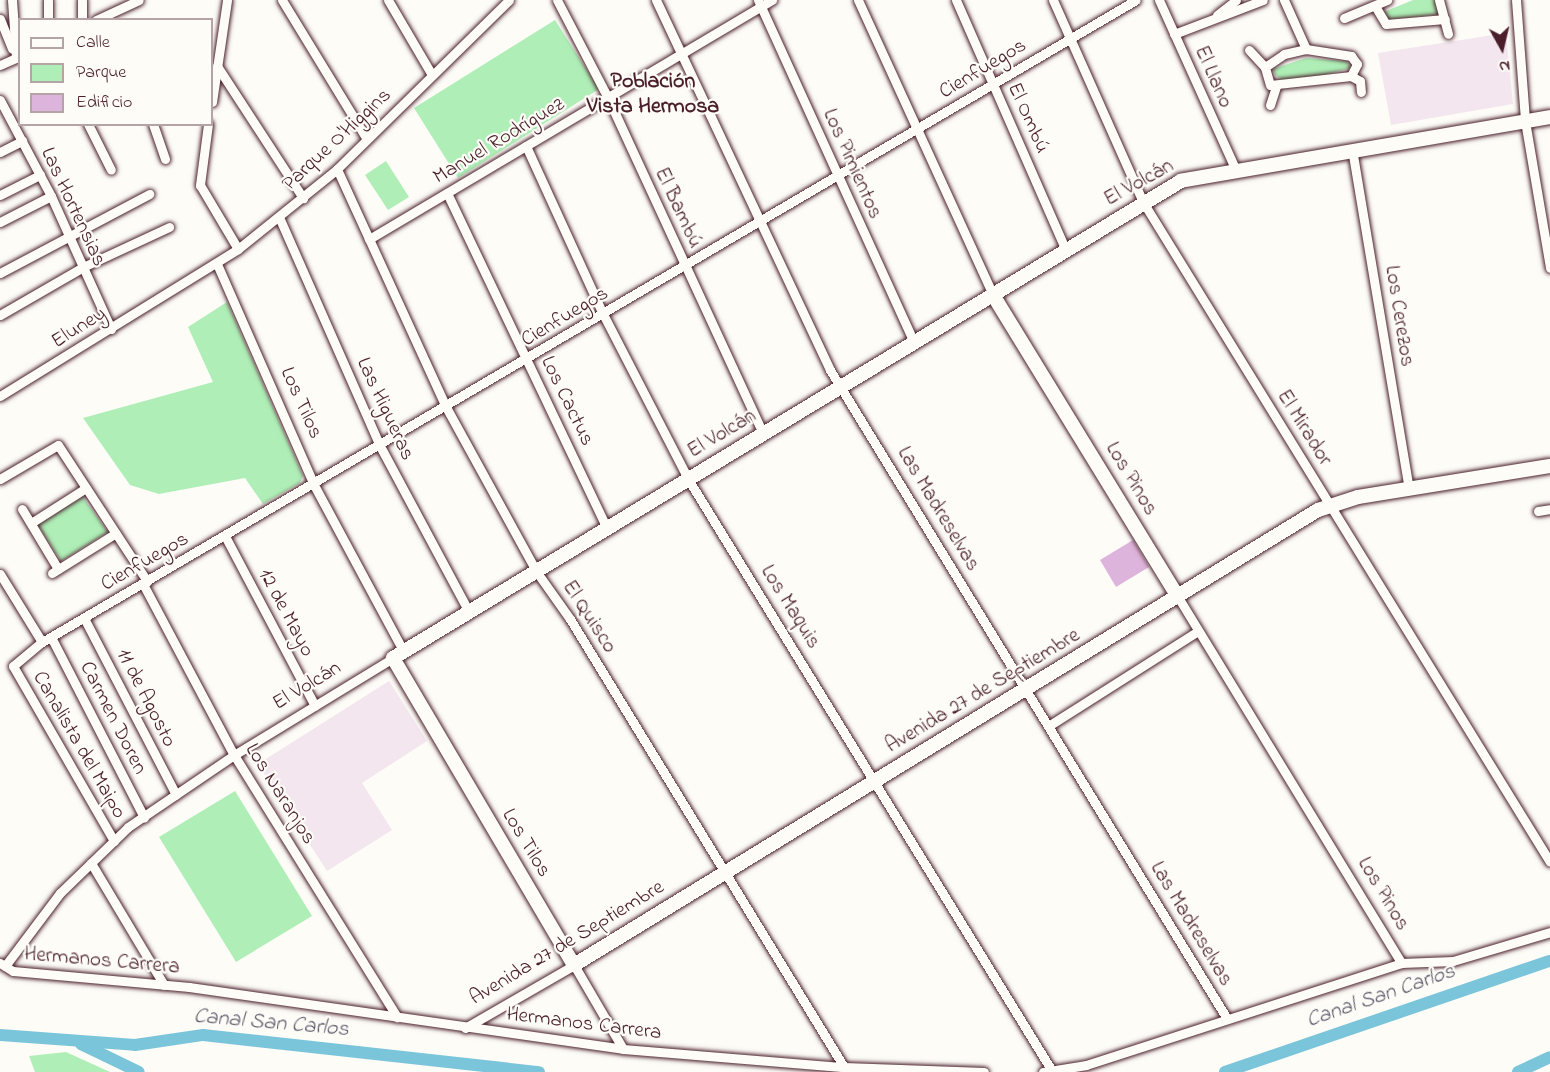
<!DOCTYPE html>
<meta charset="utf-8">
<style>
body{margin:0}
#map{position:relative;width:1550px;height:1072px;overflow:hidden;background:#fdfcf7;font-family:"Indie Flower",sans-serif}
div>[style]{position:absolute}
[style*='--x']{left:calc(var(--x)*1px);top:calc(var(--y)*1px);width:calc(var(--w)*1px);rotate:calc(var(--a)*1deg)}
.built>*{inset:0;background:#f3e6ef}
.green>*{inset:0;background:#afefb7}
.canal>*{height:12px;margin:-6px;padding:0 6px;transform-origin:6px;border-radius:6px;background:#7bc5db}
.building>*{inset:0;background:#ddb4db}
.roads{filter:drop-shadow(0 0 2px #4a1f2b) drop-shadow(0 0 2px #4a1f2b)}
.street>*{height:9px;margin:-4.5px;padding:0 4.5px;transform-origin:4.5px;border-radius:4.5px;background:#fdfcf7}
.secondary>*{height:14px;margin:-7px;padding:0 7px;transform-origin:7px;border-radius:7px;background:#fdfcf7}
span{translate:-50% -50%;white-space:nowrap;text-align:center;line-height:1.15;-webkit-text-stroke:4.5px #fdfcf7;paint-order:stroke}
.street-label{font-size:21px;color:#4a1f2b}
.neighbourhood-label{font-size:22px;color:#4a1f2b;font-weight:700}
.water-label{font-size:22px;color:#5b5969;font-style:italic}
.legend{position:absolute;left:18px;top:18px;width:195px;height:108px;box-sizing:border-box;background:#fdfcf7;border:2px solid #b5a4a5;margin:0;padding:8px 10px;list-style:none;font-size:18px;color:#4a1f2b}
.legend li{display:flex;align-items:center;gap:12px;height:30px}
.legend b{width:30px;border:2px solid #b5a4a5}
.north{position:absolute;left:1472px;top:18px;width:60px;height:60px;-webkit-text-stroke:4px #fdfcf7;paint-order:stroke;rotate:172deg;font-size:16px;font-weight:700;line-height:24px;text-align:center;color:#4a1f2b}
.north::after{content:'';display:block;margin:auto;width:21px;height:27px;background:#4a1f2b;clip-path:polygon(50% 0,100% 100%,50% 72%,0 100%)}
</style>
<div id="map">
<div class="built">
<i style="clip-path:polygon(1506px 33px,1513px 104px,1391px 125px,1378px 53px)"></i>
<i style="clip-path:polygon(389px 681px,427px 741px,362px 783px,392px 830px,327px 871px,258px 764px)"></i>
</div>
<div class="green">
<i style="clip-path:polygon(1413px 0,1437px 0,1441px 14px,1388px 20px,1384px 12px)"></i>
<i style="clip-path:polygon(555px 20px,599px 89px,458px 178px,414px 108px)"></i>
<i style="clip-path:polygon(1306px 58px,1346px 61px,1351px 68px,1288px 84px,1275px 75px,1273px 69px)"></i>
<i style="clip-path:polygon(386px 161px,409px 197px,388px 210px,365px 175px)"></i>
<i style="clip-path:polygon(227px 302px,303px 476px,300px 483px,263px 504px,245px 478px,159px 494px,130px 485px,83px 418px,213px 382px,188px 327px)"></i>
<i style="clip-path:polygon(82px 496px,108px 532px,61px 561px,38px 525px)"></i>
<i style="clip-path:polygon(235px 791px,312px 916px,236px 962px,159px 837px)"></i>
<i style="clip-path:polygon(66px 1052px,110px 1072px,35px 1072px,29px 1056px)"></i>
</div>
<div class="canal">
<i style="--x:0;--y:1035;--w:135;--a:4.2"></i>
<i style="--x:135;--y:1045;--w:69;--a:-8.4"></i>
<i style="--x:203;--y:1035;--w:338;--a:6.3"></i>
<i style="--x:81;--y:1044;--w:64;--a:25.8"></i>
<i style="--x:1225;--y:1072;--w:343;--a:-18.9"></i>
<i style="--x:1518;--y:1072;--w:35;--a:-25"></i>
</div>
<div class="building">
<i style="clip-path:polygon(1133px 540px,1149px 567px,1116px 587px,1100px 560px)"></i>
</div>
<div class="roads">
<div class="street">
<i style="--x:12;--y:0;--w:57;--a:86"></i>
<i style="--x:282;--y:0;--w:163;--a:58.6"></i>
<i style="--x:388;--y:0;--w:87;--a:59.6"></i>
<i style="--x:557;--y:0;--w:110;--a:62.5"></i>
<i style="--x:608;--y:98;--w:370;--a:65.2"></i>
<i style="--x:656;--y:0;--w:409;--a:64.8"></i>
<i style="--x:830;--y:370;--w:759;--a:58.53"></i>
<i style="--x:758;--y:0;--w:377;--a:65.5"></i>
<i style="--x:858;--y:0;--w:324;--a:65.4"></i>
<i style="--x:956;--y:0;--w:273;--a:66.3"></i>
<i style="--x:1053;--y:0;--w:221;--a:66"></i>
<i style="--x:1143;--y:202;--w:775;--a:58.34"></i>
<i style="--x:1159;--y:0;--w:184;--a:65.7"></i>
<i style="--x:1284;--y:0;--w:54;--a:65.8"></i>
<i style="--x:1306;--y:49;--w:46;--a:8.8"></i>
<i style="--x:1351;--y:56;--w:10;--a:53"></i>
<i style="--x:1357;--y:64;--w:13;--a:117"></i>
<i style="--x:1351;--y:76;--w:81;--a:173.7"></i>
<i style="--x:1270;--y:85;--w:19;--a:-106"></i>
<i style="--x:1265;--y:67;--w:23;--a:-34"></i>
<i style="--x:1284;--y:54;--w:23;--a:-13"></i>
<i style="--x:1439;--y:0;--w:35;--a:75"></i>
<i style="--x:1516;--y:0;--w:121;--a:85.7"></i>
<i style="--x:1525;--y:121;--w:149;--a:80.3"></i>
<i style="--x:1375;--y:6;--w:21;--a:59"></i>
<i style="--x:1386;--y:24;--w:59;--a:-4.8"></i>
<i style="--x:1217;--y:15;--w:24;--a:-38"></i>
<i style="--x:1344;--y:18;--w:47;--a:-22.7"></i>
<i style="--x:0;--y:19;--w:32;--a:68"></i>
<i style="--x:48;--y:20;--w:20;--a:-90"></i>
<i style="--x:82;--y:20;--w:20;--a:-90"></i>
<i style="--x:96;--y:20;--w:47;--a:-24.9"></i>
<i style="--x:1174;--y:34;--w:95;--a:-20.9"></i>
<i style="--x:1249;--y:50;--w:23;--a:47"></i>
<i style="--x:0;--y:65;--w:22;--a:-24"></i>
<i style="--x:217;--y:66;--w:158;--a:56.9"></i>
<i style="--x:1351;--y:76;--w:10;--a:29"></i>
<i style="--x:1360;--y:81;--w:11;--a:85"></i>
<i style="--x:0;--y:100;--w:109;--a:62"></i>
<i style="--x:51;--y:196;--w:146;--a:65.7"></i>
<i style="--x:212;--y:102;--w:103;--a:-81.6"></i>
<i style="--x:1270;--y:105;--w:19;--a:-72"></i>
<i style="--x:88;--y:124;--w:51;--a:63.4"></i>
<i style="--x:153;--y:124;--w:37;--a:71"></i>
<i style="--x:208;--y:124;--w:62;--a:97.5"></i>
<i style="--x:200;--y:185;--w:74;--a:59.3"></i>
<i style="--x:526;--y:146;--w:185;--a:65.4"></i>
<i style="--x:603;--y:314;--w:186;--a:62.7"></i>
<i style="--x:688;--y:479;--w:695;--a:58.41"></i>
<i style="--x:1352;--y:149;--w:345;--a:80.5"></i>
<i style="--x:0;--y:152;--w:25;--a:-27"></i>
<i style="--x:337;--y:169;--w:262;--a:65.4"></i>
<i style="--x:446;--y:407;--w:187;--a:61.2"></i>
<i style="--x:536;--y:571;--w:59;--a:54.7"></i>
<i style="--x:570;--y:619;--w:525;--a:58.55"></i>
<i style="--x:447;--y:193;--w:371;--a:64.5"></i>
<i style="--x:0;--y:195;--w:45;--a:-26.6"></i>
<i style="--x:279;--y:217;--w:250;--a:66.2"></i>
<i style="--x:380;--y:446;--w:188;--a:61.8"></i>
<i style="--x:0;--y:222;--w:57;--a:-27"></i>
<i style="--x:369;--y:239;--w:469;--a:-30.7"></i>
<i style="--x:217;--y:264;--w:241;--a:66.3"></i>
<i style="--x:314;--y:485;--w:190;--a:61.7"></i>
<i style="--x:0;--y:273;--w:169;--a:-27.9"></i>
<i style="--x:0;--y:315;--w:96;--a:-30"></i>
<i style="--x:83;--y:267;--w:95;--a:-24.9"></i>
<i style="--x:0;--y:396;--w:280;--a:-31.7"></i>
<i style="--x:238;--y:249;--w:127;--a:-38.9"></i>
<i style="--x:337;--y:169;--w:241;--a:-44.5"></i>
<i style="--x:0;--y:479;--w:67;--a:-30.4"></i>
<i style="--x:58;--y:445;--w:163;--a:56.8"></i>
<i style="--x:22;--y:509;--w:70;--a:59"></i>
<i style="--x:1538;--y:511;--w:12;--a:-9"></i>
<i style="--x:31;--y:523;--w:65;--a:-32.5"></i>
<i style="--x:225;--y:536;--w:192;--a:62.1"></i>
<i style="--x:52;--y:573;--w:75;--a:-32"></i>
<i style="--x:0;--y:574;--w:80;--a:58.3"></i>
<i style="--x:143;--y:584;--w:194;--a:62"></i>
<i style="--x:234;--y:755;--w:309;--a:58.1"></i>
<i style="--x:1178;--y:597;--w:429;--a:58.6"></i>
<i style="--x:84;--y:618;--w:199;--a:62.5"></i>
<i style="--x:51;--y:637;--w:203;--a:62.7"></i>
<i style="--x:1050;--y:725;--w:175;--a:-32.4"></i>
<i style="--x:114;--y:841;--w:202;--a:-120"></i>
<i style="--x:13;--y:666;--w:38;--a:-40"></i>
<i style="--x:42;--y:642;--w:1268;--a:-30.41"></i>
<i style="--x:91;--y:863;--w:142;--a:59.1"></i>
<i style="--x:0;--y:963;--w:15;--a:32"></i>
<i style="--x:13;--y:971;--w:177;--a:5.2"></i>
<i style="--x:189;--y:987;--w:438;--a:8.1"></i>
<i style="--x:623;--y:1049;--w:222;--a:4.7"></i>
<i style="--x:844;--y:1067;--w:140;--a:2"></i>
<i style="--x:5;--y:966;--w:91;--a:-53"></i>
<i style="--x:60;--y:893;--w:95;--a:-44.1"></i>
<i style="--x:128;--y:827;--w:128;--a:-34.2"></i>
<i style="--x:234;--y:755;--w:186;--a:-31.4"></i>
<i style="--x:465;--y:1028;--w:126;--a:-30"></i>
<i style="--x:574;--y:965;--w:97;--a:59.7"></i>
<i style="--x:1043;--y:1072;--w:44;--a:-9.2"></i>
<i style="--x:1086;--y:1065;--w:331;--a:-17.9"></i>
<i style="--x:1401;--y:963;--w:52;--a:-2.2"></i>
<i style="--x:1453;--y:961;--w:101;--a:-16.6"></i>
</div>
<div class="secondary">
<i style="--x:1550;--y:117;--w:375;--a:170.2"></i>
<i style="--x:1181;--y:181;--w:921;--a:148.81"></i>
<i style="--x:393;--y:658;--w:356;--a:59.5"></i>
<i style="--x:574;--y:965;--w:872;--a:-31.45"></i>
<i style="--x:1318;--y:510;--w:42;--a:-18"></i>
<i style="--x:1358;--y:497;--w:194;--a:-9.2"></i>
<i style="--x:993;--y:295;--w:354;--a:58.5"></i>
</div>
</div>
<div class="street-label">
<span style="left:983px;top:69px;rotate:-31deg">Cienfuegos</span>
<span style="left:1213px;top:77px;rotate:66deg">El Llano</span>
<span style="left:1028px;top:118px;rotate:66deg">El Ombú</span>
<span style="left:337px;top:140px;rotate:-43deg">Parque O'Higgins</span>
<span style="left:499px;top:141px;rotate:-31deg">Manuel Rodríguez</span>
<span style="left:852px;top:164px;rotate:66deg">Los Pimientos</span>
<span style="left:1139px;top:183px;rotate:-29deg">El Volcán</span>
<span style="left:73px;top:207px;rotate:65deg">Las Hortensias</span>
<span style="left:678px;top:208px;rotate:65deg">El Bambú</span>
<span style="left:1399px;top:316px;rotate:81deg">Los Cerezos</span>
<span style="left:565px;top:317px;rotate:-31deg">Cienfuegos</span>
<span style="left:79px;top:328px;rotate:-32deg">Eluney</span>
<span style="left:567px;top:401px;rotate:64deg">Los Cactus</span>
<span style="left:301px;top:403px;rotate:66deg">Los Tilos</span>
<span style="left:385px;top:409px;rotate:65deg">Las Higueras</span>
<span style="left:1304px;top:428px;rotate:58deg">El Mirador</span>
<span style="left:722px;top:434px;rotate:-31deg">El Volcán</span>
<span style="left:1131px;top:479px;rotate:59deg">Los Pinos</span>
<span style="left:938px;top:509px;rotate:59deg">Las Madreselvas</span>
<span style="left:145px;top:562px;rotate:-30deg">Cienfuegos</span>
<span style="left:790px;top:607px;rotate:58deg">Los Maquis</span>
<span style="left:286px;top:613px;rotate:62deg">12 de Mayo</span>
<span style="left:589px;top:617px;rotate:57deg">El Quisco</span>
<span style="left:307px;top:686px;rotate:-31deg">El Volcán</span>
<span style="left:983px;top:691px;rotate:-31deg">Avenida 27 de Septiembre</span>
<span style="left:146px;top:698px;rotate:63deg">11 de Agosto</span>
<span style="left:113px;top:718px;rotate:63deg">Carmen Doren</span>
<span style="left:79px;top:745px;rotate:60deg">Canalista del Maipo</span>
<span style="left:280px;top:794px;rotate:58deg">Los Naranjos</span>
<span style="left:526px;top:843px;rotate:59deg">Los Tilos</span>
<span style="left:1383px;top:894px;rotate:59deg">Los Pinos</span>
<span style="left:1191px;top:924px;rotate:59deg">Las Madreselvas</span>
<span style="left:567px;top:943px;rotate:-31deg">Avenida 27 de Septiembre</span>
<span style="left:102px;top:961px;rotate:5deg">Hermanos Carrera</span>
<span style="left:584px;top:1024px;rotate:7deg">Hermanos Carrera</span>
</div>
<div class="neighbourhood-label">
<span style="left:653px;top:95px">Población<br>Vista Hermosa</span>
</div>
<div class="water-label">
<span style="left:1381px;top:997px;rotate:-19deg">Canal San Carlos</span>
<span style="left:271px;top:1024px;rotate:5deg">Canal San Carlos</span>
</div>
<ul class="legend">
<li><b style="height:8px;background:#fdfcf7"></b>Calle</li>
<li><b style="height:16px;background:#afefb7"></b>Parque</li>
<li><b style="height:16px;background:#ddb4db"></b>Edificio</li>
</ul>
<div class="north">N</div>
</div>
